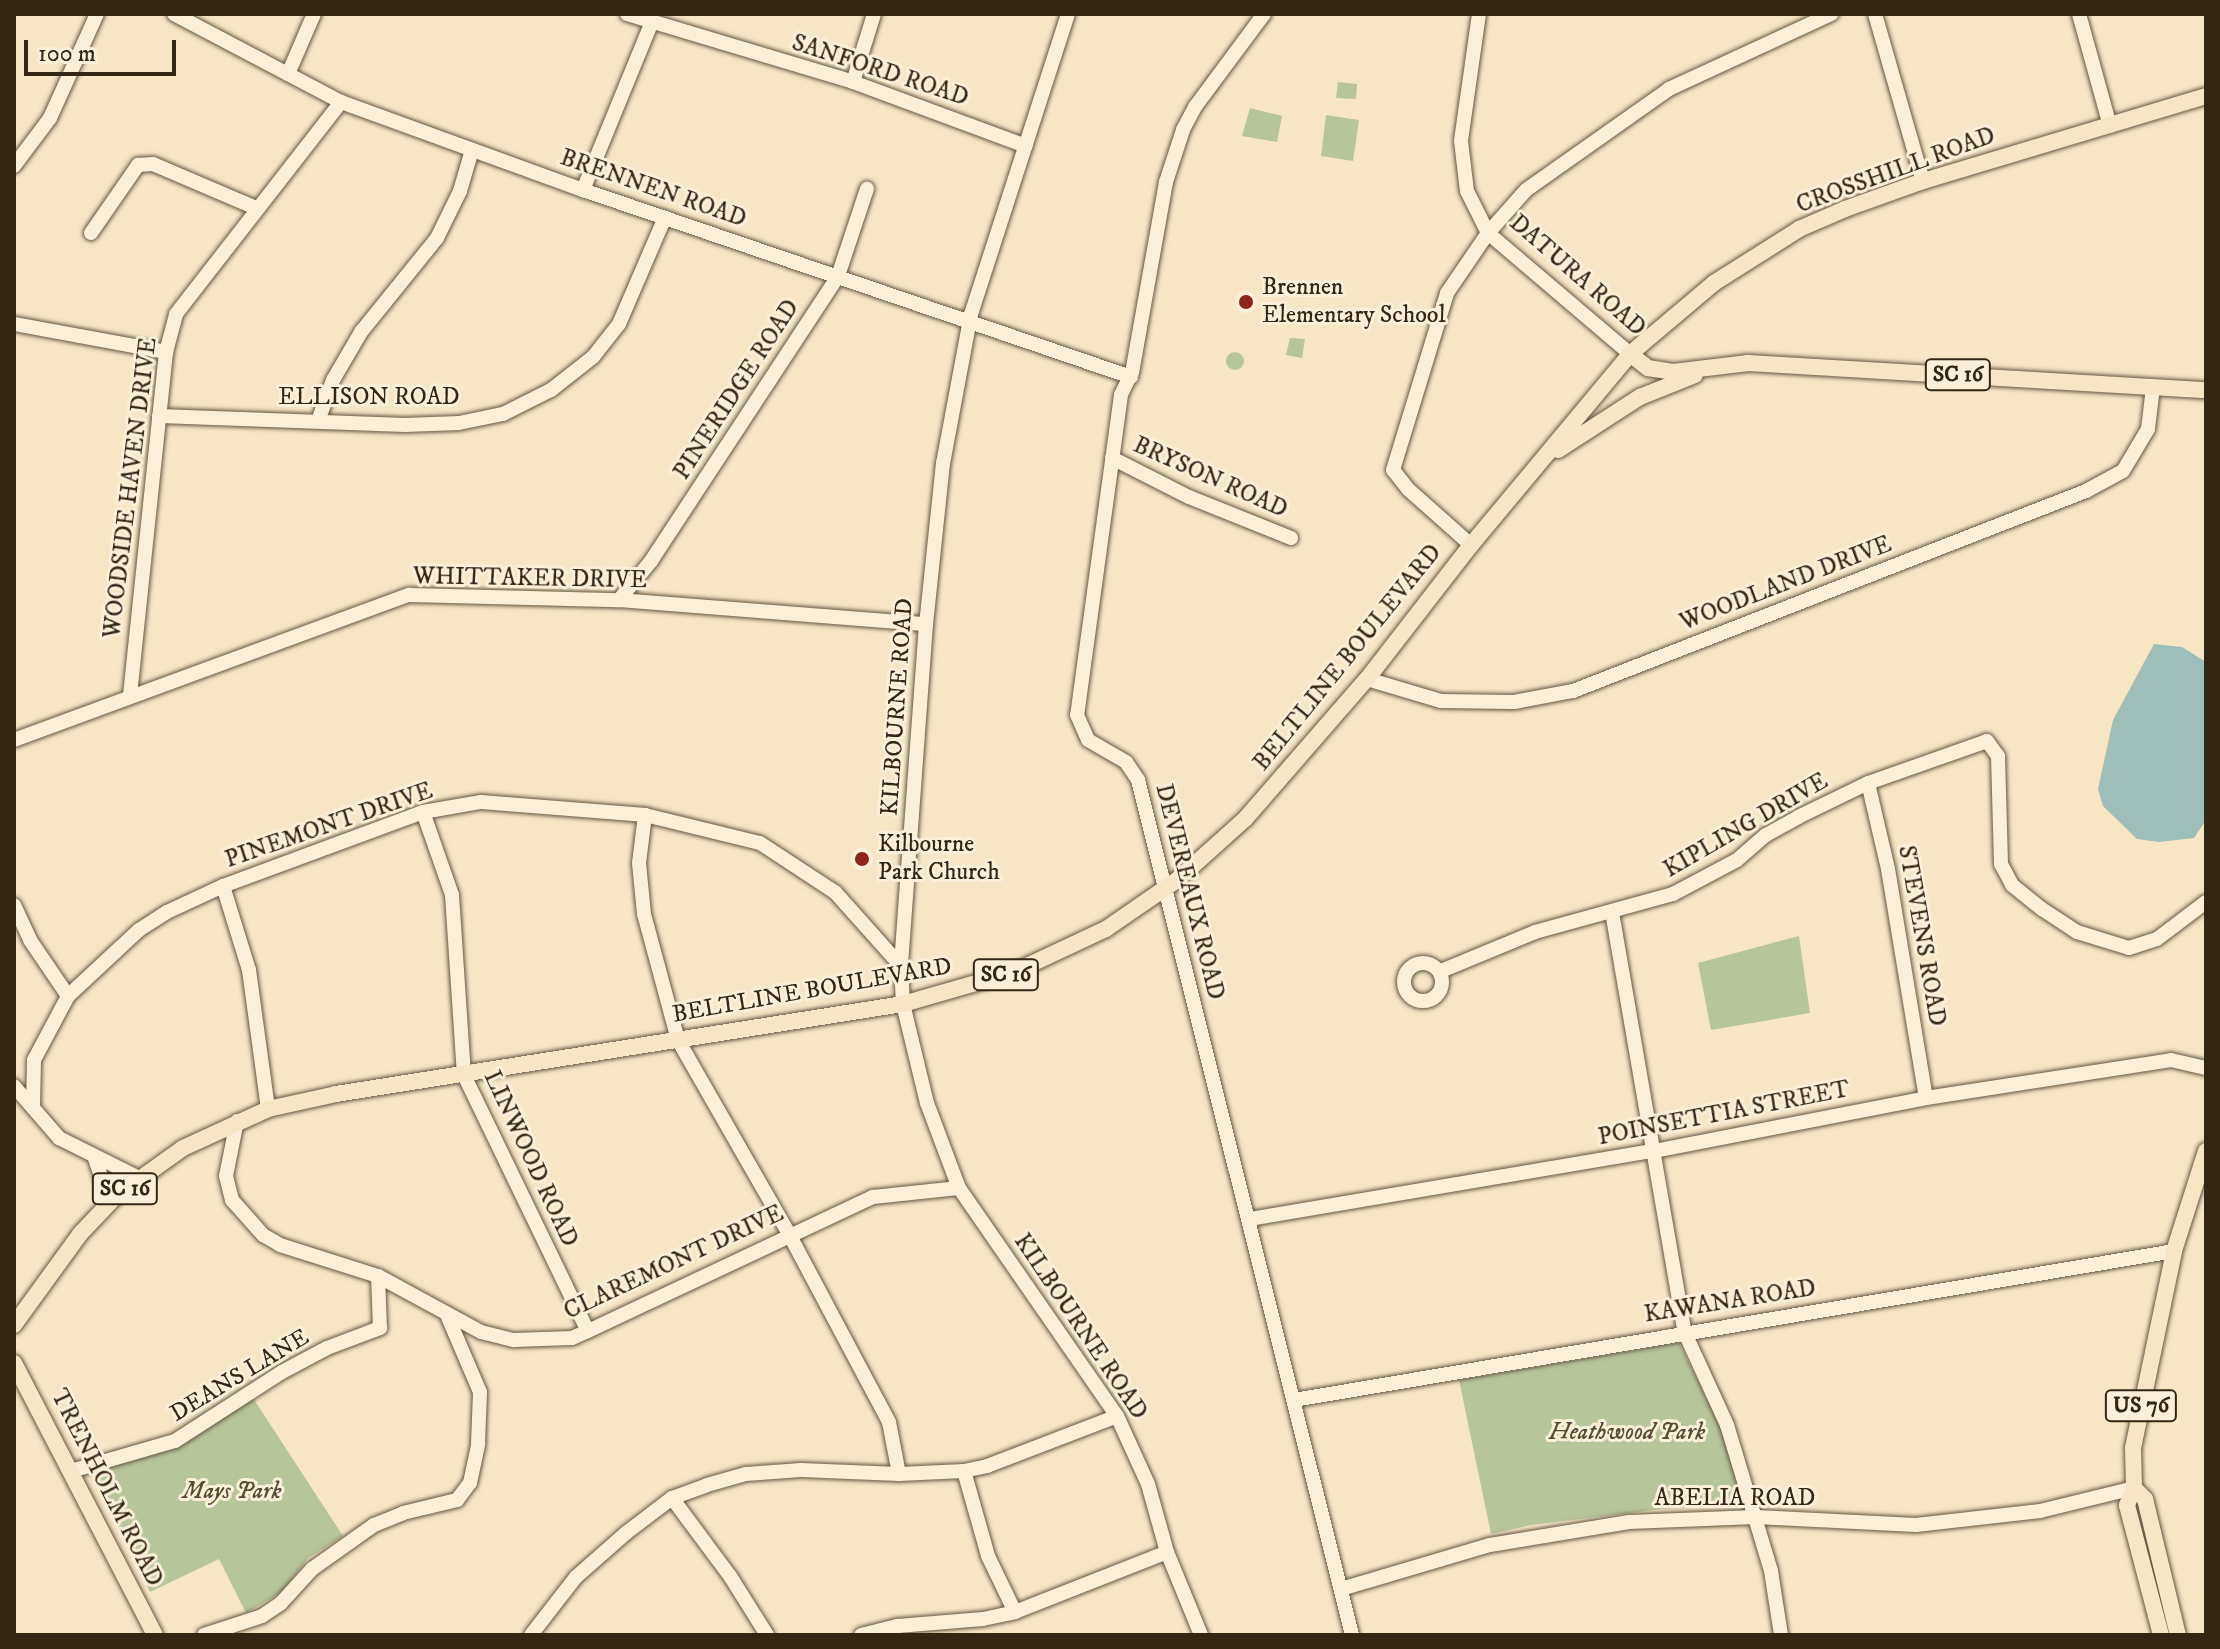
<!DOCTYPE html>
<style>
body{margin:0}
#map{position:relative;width:2220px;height:1649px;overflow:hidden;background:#f7e6c4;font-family:"IM FELL DW Pica",serif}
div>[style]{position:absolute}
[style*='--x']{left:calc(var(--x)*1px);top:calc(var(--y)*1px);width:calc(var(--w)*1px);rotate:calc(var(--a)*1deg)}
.green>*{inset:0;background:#b7c699}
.round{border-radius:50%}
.water>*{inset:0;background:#9ebeba}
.roads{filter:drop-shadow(0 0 2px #635641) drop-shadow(0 0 2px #635641)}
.minor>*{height:14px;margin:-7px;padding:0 7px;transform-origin:7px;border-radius:7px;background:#faefd9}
.minor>.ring{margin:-7px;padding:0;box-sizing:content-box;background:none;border:14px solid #faefd9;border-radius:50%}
.major>*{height:16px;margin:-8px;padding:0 8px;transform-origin:8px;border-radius:8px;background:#f7e6c4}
.dots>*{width:22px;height:22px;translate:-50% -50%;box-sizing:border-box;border:4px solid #faefd9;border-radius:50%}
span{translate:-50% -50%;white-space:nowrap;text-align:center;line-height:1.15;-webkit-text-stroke:6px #faefd9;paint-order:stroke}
.shield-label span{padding:2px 6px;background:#faefd9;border:2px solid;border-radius:6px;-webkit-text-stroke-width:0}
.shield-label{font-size:22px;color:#322615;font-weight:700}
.street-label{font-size:24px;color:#322615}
.poi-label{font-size:24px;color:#322615}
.left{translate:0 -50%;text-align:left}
.park-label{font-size:24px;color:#534e36;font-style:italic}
.frame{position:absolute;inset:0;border:16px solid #322615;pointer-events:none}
.scale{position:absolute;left:24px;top:40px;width:152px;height:36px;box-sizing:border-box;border:4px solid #322615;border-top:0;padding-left:10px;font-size:24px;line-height:28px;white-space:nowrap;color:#322615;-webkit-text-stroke:6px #faefd9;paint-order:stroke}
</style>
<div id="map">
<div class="green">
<i style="clip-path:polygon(1338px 82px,1357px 84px,1356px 99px,1336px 98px)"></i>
<i style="clip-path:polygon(1250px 108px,1282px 116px,1277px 142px,1242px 136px)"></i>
<i style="clip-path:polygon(1326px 115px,1359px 120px,1353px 161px,1321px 156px)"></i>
<i style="clip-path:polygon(1290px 338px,1305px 339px,1302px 358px,1286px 355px)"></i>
<i class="round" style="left:1226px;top:352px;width:18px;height:18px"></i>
<i style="clip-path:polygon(1799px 936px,1810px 1013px,1711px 1030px,1698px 963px)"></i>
<i style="clip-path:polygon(1679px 1343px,1722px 1430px,1745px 1506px,1662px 1509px,1531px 1525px,1491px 1534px,1459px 1380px)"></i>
<i style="clip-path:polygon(253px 1398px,343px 1536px,308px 1558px,282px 1592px,246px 1613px,219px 1559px,150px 1592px,92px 1473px,183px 1443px)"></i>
</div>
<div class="water">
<i style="clip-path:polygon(2154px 644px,2182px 647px,2206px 662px,2204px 823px,2194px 838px,2159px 842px,2137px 839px,2103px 806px,2098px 789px,2113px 720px)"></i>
</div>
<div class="roads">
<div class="minor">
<i style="--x:174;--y:14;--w:189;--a:27.8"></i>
<i style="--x:341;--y:102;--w:258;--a:20"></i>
<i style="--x:583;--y:190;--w:579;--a:18.84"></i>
<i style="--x:627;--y:14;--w:236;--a:16.7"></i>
<i style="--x:853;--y:82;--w:184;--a:20.3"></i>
<i style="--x:1068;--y:14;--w:315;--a:107.9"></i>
<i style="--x:971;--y:314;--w:152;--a:100.6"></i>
<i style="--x:943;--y:463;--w:162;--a:96"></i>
<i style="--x:926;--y:624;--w:343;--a:94.2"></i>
<i style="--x:901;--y:966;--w:38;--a:87"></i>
<i style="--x:903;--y:1004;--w:102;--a:76.4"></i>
<i style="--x:927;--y:1103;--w:91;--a:69.4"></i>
<i style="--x:959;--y:1188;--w:277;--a:55.3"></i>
<i style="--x:1117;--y:1416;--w:75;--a:65.5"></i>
<i style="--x:1148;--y:1484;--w:71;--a:74.4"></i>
<i style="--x:1167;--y:1552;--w:90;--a:67.7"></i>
<i style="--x:1264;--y:14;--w:116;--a:126.6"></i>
<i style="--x:1195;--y:107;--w:26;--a:118"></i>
<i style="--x:1183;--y:130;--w:55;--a:108.1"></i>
<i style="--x:1166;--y:182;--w:193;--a:100.1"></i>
<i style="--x:1132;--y:372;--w:25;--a:116"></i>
<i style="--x:1121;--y:395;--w:323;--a:97.8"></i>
<i style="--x:1077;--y:715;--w:27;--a:66"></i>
<i style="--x:1088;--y:740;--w:44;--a:30.1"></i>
<i style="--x:1126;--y:762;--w:22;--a:56"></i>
<i style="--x:1138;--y:780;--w:881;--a:75.95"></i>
<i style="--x:1479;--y:14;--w:128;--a:98.1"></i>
<i style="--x:1461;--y:141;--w:50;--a:83.2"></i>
<i style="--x:1467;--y:191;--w:47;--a:63.4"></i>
<i style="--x:1488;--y:233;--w:187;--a:40.4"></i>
<i style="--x:1875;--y:14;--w:174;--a:74"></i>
<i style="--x:2079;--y:14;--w:116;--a:74.5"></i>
<i style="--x:288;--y:74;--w:65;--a:-66.6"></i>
<i style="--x:853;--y:82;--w:71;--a:-72.8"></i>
<i style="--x:14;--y:166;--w:60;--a:-53.1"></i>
<i style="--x:50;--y:118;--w:114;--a:-65.7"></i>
<i style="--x:583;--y:190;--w:179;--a:-67.7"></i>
<i style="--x:91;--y:233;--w:83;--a:-55.3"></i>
<i style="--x:138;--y:165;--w:15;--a:-4"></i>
<i style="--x:153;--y:164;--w:112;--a:23.1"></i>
<i style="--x:14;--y:324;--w:155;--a:10.4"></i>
<i style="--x:159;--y:416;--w:246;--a:2.1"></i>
<i style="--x:405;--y:425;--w:54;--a:-2.1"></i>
<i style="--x:459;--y:423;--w:45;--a:-11.6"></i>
<i style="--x:503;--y:414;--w:54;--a:-26.6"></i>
<i style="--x:551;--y:390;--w:53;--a:-38.2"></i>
<i style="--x:593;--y:357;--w:42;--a:-51.8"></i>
<i style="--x:619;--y:324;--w:116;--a:-66.7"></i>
<i style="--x:318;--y:421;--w:44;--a:-69.9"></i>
<i style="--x:333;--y:380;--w:56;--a:-59.7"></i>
<i style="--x:361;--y:332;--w:121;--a:-51"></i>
<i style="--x:437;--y:238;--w:52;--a:-63.9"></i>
<i style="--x:460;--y:191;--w:43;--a:-73.7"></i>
<i style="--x:1112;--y:458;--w:86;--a:26.9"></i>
<i style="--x:1189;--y:497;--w:110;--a:21.9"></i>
<i style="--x:1471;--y:545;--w:84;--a:-138.4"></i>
<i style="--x:1408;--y:489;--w:24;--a:-128"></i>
<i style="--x:1393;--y:470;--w:185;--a:-73"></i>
<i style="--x:1447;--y:293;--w:73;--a:-55.7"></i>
<i style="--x:1488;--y:233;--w:57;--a:-48.5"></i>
<i style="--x:1526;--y:190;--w:175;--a:-35.2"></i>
<i style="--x:1669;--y:89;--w:179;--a:-24.8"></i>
<i style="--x:619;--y:600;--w:50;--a:-50.6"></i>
<i style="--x:651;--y:561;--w:341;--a:-56.7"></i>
<i style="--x:838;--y:276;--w:92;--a:-71.6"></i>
<i style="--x:1367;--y:679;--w:77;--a:16.6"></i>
<i style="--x:1441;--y:701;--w:73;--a:0.8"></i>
<i style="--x:1514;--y:702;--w:60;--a:-10.6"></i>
<i style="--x:1573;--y:691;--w:551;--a:-21.3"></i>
<i style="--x:2086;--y:491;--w:42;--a:-28.4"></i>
<i style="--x:2123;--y:471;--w:49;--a:-59.2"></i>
<i style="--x:2148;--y:429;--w:42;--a:-83.2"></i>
<i style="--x:130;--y:695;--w:345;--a:-84"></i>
<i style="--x:166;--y:352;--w:39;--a:-75"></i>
<i style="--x:176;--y:314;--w:269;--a:-52.1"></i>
<i style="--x:14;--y:740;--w:421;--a:-20.2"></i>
<i style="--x:409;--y:595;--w:210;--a:1.4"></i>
<i style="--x:619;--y:600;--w:308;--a:4.5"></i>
<i style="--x:1868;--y:783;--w:88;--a:76.9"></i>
<i style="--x:1888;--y:869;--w:232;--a:80.6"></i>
<i style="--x:423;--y:812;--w:88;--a:70.7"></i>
<i style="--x:452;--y:895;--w:180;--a:86.2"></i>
<i style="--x:464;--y:1075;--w:284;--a:64.2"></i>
<i style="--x:645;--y:815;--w:48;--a:97.1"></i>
<i style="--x:639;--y:863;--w:51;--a:84.4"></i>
<i style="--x:644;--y:914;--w:131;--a:74.9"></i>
<i style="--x:678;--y:1040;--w:224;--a:60.2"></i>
<i style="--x:789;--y:1234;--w:213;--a:62"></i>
<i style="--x:889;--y:1422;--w:53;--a:79.1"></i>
<i style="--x:223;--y:886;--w:88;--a:72.8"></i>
<i style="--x:249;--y:970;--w:140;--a:82.2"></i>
<i style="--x:14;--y:905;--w:38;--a:65"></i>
<i style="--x:30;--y:940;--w:68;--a:55.8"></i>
<i style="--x:1612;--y:912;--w:425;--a:80.2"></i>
<i style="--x:1684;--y:1331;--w:103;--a:65.4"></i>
<i style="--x:1727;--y:1425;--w:152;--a:73.2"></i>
<i style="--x:1771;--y:1571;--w:65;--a:81.1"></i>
<i class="ring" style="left:1404px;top:963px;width:24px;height:24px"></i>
<i style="--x:1441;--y:971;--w:102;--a:-22.5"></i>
<i style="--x:1535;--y:932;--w:143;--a:-15.4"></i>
<i style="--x:1673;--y:894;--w:72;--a:-28"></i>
<i style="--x:1737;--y:860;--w:38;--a:-41"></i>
<i style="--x:1766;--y:835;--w:37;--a:-29"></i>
<i style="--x:1798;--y:817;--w:78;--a:-25.9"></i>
<i style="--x:1868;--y:783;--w:126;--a:-19.4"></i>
<i style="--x:1987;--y:741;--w:19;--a:54"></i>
<i style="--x:1998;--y:756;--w:108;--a:88.4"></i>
<i style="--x:2001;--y:864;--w:24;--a:62"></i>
<i style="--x:2012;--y:885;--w:38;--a:39"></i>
<i style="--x:2042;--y:909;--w:42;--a:33.3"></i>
<i style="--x:2077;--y:932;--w:54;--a:17.1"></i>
<i style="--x:2129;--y:948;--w:29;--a:-18"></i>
<i style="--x:2157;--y:939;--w:61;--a:-37.1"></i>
<i style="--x:14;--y:1086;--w:69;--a:49.1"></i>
<i style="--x:59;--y:1138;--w:89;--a:26.6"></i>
<i style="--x:33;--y:1107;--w:47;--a:-88.8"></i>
<i style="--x:34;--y:1060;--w:72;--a:-62"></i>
<i style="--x:68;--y:996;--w:97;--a:-42.9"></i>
<i style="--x:139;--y:930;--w:33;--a:-33"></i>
<i style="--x:167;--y:912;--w:62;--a:-24.9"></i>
<i style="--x:223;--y:886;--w:213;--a:-20.3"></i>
<i style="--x:423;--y:812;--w:59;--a:-9.8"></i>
<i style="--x:481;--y:802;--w:165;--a:4.5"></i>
<i style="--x:645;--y:815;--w:118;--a:13.7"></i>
<i style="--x:760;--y:843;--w:90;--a:33.2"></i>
<i style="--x:835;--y:892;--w:99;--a:48.3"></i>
<i style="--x:237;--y:1121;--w:56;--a:101.3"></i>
<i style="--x:226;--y:1176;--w:25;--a:76"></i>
<i style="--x:232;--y:1200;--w:47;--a:48.5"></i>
<i style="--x:263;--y:1235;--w:20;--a:30"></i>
<i style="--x:280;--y:1245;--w:103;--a:17.6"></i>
<i style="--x:378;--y:1276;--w:117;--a:28.5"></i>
<i style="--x:481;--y:1332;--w:34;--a:14"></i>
<i style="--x:514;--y:1340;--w:58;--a:-2"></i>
<i style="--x:572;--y:1338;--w:17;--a:-24"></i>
<i style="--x:588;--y:1331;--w:315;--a:-25.2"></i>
<i style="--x:873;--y:1197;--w:86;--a:-6"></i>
<i style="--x:94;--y:1156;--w:49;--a:70.8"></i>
<i style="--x:1250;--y:1219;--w:410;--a:-9.6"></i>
<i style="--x:1654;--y:1151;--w:277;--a:-11"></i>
<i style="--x:1926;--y:1098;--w:248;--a:-8.8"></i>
<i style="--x:2171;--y:1060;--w:36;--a:13"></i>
<i style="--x:1294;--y:1400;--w:893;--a:-9.61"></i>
<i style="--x:71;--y:1471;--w:108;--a:-16.1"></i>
<i style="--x:175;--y:1441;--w:127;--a:-32.8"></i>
<i style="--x:282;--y:1372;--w:51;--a:-28.1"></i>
<i style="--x:327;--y:1348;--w:57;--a:-20.7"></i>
<i style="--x:380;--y:1328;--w:52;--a:-92.2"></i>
<i style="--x:964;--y:1471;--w:88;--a:74.2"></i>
<i style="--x:988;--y:1556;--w:62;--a:64.3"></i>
<i style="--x:672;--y:1498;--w:97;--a:53.4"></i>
<i style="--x:730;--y:1576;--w:70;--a:57.9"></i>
<i style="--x:1341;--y:1589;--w:155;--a:-16.5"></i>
<i style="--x:1490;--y:1545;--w:141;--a:-9.4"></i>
<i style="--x:1629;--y:1522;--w:127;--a:-2.3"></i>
<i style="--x:1756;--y:1517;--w:160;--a:2.9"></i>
<i style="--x:1916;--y:1525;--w:125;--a:-6.4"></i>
<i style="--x:2040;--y:1511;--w:97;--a:-13.7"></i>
<i style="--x:204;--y:1635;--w:61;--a:-18.1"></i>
<i style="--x:262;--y:1616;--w:23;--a:-34"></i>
<i style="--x:281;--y:1603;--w:46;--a:-47.6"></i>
<i style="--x:312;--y:1569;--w:76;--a:-35.4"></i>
<i style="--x:374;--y:1525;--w:31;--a:-22"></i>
<i style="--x:403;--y:1513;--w:56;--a:-13.5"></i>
<i style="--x:457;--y:1500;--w:21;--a:-53"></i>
<i style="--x:470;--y:1483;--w:40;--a:-78"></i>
<i style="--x:478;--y:1444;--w:52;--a:-87.8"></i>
<i style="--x:480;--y:1392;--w:84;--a:-113.2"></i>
<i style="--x:531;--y:1635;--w:73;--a:-52.2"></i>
<i style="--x:576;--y:1577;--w:67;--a:-41.3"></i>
<i style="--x:626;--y:1533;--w:58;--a:-37.3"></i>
<i style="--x:672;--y:1498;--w:37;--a:-20"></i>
<i style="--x:707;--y:1485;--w:41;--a:-15.8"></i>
<i style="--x:746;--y:1474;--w:55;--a:-4.2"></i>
<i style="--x:801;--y:1470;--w:98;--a:2.3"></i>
<i style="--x:899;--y:1474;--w:65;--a:-2.6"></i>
<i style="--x:964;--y:1471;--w:24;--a:-12"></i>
<i style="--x:987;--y:1466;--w:139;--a:-21"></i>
<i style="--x:861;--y:1635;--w:38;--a:-14"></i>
<i style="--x:898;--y:1626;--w:85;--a:-4.7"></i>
<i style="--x:983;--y:1619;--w:33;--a:-12"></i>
<i style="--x:1015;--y:1612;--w:163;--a:-21.5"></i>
</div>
<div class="major">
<i style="--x:1630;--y:354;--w:23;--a:38"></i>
<i style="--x:1648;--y:368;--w:25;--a:9"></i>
<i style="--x:1673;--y:372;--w:76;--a:-6.8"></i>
<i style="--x:1748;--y:363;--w:459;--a:3.4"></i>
<i style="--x:1558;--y:450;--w:98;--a:-32.9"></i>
<i style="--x:1640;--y:397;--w:59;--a:-21.8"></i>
<i style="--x:14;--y:1325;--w:112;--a:-54"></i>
<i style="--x:80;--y:1234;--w:52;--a:-46.5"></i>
<i style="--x:116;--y:1196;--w:82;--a:-35.6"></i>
<i style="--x:183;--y:1148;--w:94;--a:-24.6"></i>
<i style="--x:268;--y:1109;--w:70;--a:-12.4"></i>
<i style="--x:336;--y:1094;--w:574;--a:-9.02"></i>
<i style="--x:903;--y:1004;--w:116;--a:-16.1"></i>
<i style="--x:1014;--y:972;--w:102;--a:-25.1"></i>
<i style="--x:1106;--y:929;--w:86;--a:-34.6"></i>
<i style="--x:1177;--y:880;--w:93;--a:-41.9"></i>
<i style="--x:1246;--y:818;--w:184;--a:-49"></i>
<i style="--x:1367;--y:679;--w:170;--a:-52.2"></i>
<i style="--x:1471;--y:545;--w:249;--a:-50.2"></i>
<i style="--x:1630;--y:354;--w:110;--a:-40.2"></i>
<i style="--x:1714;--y:283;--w:101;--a:-32.4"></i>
<i style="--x:1799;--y:229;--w:50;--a:-23.5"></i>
<i style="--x:1845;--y:209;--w:83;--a:-19.7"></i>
<i style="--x:1923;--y:181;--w:295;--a:-16.7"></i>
<i style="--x:14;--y:1363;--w:306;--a:62.6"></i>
<i style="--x:2134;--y:1488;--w:16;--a:45"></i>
<i style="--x:2145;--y:1499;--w:140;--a:76.4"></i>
<i style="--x:2161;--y:1635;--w:134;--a:-104.7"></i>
<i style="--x:2127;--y:1505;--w:18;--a:-68"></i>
<i style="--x:2134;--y:1488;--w:40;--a:-91.4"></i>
<i style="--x:2133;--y:1448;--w:201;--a:-78.2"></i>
<i style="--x:2174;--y:1251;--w:105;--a:-72.3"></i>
</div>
</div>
<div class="dots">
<i style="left:1246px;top:302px;background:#8f2418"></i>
<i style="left:862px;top:859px;background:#8f2418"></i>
</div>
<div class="shield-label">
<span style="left:1958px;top:375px">SC 16</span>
<span style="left:1006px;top:975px">SC 16</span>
<span style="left:125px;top:1189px">SC 16</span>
<span style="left:2141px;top:1406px">US 76</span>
</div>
<div class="street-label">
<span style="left:880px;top:71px;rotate:18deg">SANFORD ROAD</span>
<span style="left:1896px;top:171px;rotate:-20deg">CROSSHILL ROAD</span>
<span style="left:653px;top:189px;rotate:19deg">BRENNEN ROAD</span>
<span style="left:1577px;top:276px;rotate:41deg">DATURA ROAD</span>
<span style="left:737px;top:390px;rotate:-57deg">PINERIDGE ROAD</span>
<span style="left:369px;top:398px">ELLISON ROAD</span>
<span style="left:1210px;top:478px;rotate:24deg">BRYSON ROAD</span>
<span style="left:131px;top:488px;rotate:-83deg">WOODSIDE HAVEN DRIVE</span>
<span style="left:530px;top:579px;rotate:1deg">WHITTAKER DRIVE</span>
<span style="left:1786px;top:584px;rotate:-21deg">WOODLAND DRIVE</span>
<span style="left:1348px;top:658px;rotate:-51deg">BELTLINE BOULEVARD</span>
<span style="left:898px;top:707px;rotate:-86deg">KILBOURNE ROAD</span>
<span style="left:329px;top:826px;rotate:-19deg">PINEMONT DRIVE</span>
<span style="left:1746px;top:826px;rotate:-30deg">KIPLING DRIVE</span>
<span style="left:1189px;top:892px;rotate:76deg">DEVEREAUX ROAD</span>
<span style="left:1921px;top:936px;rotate:80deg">STEVENS ROAD</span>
<span style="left:812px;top:991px;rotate:-10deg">BELTLINE BOULEVARD</span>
<span style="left:1724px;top:1114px;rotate:-11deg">POINSETTIA STREET</span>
<span style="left:530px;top:1159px;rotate:65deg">LINWOOD ROAD</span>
<span style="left:674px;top:1263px;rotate:-25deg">CLAREMONT DRIVE</span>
<span style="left:1730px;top:1302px;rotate:-9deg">KAWANA ROAD</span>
<span style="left:1080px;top:1327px;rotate:56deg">KILBOURNE ROAD</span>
<span style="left:240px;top:1376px;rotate:-31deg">DEANS LANE</span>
<span style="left:106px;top:1488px;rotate:63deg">TRENHOLM ROAD</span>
<span style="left:1735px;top:1499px">ABELIA ROAD</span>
</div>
<div class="poi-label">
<span class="left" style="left:1262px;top:302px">Brennen<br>Elementary School</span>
<span class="left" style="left:878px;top:859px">Kilbourne<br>Park Church</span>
</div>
<div class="park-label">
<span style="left:1627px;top:1433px">Heathwood Park</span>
<span style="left:232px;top:1492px">Mays Park</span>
</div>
<div class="frame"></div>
<div class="scale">100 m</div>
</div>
